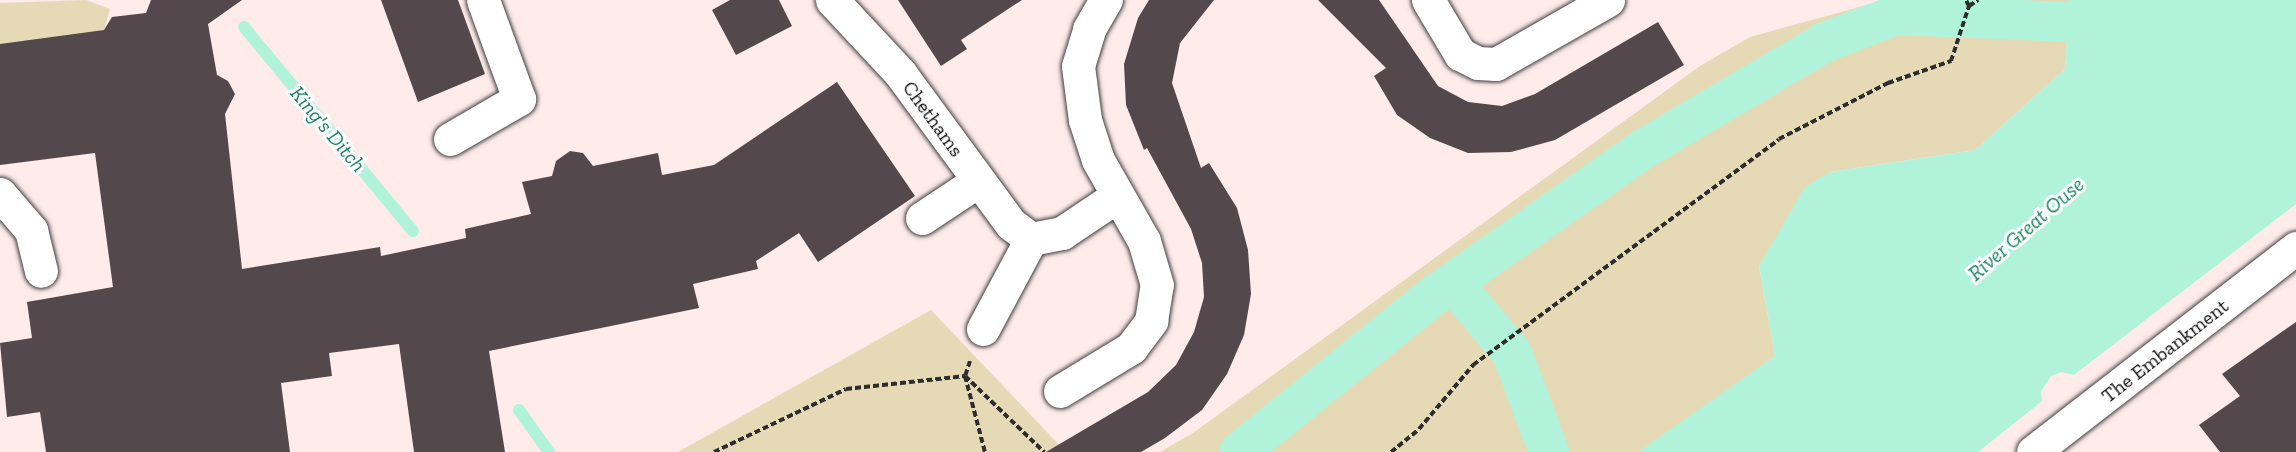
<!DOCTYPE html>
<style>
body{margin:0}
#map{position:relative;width:2296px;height:452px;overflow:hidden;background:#feebea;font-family:"Zilla Slab",serif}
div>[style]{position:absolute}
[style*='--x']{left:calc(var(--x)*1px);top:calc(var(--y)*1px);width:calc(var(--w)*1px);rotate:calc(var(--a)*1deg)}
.green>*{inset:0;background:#e6d9b6}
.water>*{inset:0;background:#b1f3da}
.stream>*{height:12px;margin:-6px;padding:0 6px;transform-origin:6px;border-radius:6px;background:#b1f3da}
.canal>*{height:40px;margin:-20px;padding:0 20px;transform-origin:20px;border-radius:20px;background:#b1f3da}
.building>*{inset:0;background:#53484c}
.path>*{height:4px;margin-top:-2px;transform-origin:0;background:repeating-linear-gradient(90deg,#2d2d2d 0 6px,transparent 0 9px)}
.roads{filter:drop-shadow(0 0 2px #3e3e3e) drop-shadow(0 0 2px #3e3e3e)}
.minor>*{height:33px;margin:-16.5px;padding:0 16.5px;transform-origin:16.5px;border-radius:16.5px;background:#fff}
span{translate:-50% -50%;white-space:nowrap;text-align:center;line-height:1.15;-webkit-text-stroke:6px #fff;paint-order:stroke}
.street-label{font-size:20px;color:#0b0b0b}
.water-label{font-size:21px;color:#198362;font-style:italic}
</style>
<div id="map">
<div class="green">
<i style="clip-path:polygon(86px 0,110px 9px,104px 30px,0 60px,0 3px)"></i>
<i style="clip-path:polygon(1885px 0,2070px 0,2065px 69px,1975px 150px,1830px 172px,1759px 266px,1775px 356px,1652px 445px,1638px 452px,1160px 452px,1193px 433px,1700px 66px,1750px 37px)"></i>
<i style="clip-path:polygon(931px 310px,1066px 452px,678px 452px)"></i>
</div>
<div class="water">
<i style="clip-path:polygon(2070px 0,2296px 0,2296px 204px,2074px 375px,2062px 372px,2051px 376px,2041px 391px,2042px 401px,1978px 452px,1638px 452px,1775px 356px,1759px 266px,1805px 187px,1830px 172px,1975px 150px,2065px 69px)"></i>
</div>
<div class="stream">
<i style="--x:244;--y:27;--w:265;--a:50.4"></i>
<i style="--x:519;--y:410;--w:52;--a:54.5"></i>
</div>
<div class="canal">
<i style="--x:1454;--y:284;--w:90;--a:50"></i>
<i style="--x:1512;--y:353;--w:106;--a:69.5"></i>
<i style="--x:1239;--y:452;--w:244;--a:-38.8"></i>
<i style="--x:1429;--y:299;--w:264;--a:-35"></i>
<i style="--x:1645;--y:148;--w:209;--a:-30.5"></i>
<i style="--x:1825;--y:42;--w:76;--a:-20.8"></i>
<i style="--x:1896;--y:15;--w:226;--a:2.3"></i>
</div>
<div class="building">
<i style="clip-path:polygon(151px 0,242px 0,208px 24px,217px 75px,228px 81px,235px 94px,225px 114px,242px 269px,380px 247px,381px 256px,466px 238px,465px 229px,531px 214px,522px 182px,552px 176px,556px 161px,570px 151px,583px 153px,593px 166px,658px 153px,662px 175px,714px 165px,837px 82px,915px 196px,818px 262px,799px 233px,756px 261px,758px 269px,693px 284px,699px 308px,489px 351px,505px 452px,414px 452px,399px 344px,329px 353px,332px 376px,281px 383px,290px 452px,46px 452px,40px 412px,7px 417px,0 343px,32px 338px,27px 302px,113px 287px,95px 153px,0 165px,0 44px,104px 30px,112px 17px,146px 13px)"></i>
<i style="clip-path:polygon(381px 0,458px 0,485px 74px,418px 102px)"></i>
<i style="clip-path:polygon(730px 0,779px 0,792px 26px,736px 55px,712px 10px)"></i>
<i style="clip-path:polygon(898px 0,1022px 0,961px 40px,967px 49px,941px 66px)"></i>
<i style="clip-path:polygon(1149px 0,1214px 0,1180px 43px,1172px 83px,1201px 168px,1209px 163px,1237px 208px,1248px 250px,1251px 294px,1244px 335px,1227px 374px,1202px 410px,1165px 438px,1141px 452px,1046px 452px,1148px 392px,1176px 365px,1194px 332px,1204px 297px,1202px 263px,1191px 229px,1147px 148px,1144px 150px,1126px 105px,1124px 64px,1138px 18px)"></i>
<i style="clip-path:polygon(1318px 0,1379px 0,1438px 86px,1468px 102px,1502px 106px,1535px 94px,1658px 22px,1684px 65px,1555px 140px,1511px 152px,1468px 153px,1430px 138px,1397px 115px,1374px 76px,1386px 68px)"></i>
<i style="clip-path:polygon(2296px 322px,2296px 452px,2220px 452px,2199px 425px,2240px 396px,2222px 374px)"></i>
</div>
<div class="path">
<i style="--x:1969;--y:6;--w:11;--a:-34"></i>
<i style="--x:970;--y:361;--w:16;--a:108"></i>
<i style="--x:965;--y:376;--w:79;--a:75.3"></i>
<i style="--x:965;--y:376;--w:110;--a:43.9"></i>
<i style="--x:714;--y:452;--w:146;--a:-25.5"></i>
<i style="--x:846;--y:389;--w:120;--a:-6.2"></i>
<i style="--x:1391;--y:452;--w:36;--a:-39"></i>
<i style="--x:1419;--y:429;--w:84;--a:-49.8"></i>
<i style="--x:1473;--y:365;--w:380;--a:-36.4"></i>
<i style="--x:1779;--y:139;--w:123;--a:-27.2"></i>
<i style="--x:1888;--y:83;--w:67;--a:-19.2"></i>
<i style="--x:1951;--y:61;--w:58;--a:-71.9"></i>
<i style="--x:1969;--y:6;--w:7;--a:-117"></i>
</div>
<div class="roads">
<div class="minor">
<i style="--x:832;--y:0;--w:100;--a:47"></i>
<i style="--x:900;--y:73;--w:187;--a:53.7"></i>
<i style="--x:1011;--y:224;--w:25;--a:37"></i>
<i style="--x:1031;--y:239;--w:102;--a:118.1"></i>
<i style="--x:1428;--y:0;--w:63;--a:59.3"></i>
<i style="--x:1460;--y:54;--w:20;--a:27"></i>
<i style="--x:1478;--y:63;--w:18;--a:3"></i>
<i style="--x:1496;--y:64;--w:129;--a:-29.7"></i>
<i style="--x:450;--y:139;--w:80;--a:-30.1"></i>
<i style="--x:519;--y:99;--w:105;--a:-110"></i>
<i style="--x:0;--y:194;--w:48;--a:49.3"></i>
<i style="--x:31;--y:230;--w:42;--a:76.3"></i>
<i style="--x:922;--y:218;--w:67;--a:-33.5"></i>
<i style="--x:1031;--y:239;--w:32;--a:-11"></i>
<i style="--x:1062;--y:233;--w:66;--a:-33.9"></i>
<i style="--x:1060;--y:391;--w:83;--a:-31.2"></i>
<i style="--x:1131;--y:348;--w:34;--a:-53"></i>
<i style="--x:1151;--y:321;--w:36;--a:-81"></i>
<i style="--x:1157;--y:285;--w:46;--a:-106.5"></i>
<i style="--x:1144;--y:241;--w:93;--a:-119.6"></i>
<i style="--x:1098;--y:160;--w:42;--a:-108"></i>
<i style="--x:1085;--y:120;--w:54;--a:-97.4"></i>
<i style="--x:1078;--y:66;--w:39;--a:-73"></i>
<i style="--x:1089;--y:29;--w:34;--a:-60"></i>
<i style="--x:2033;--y:452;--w:333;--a:-37.8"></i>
</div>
</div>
<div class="street-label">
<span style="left:933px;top:119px;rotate:54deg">Chethams</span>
<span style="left:2165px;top:351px;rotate:-38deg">The Embankment</span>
</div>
<div class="water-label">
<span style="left:328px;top:129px;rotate:50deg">King's Ditch</span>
<span style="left:2026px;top:229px;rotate:-41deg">River Great Ouse</span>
</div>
</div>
